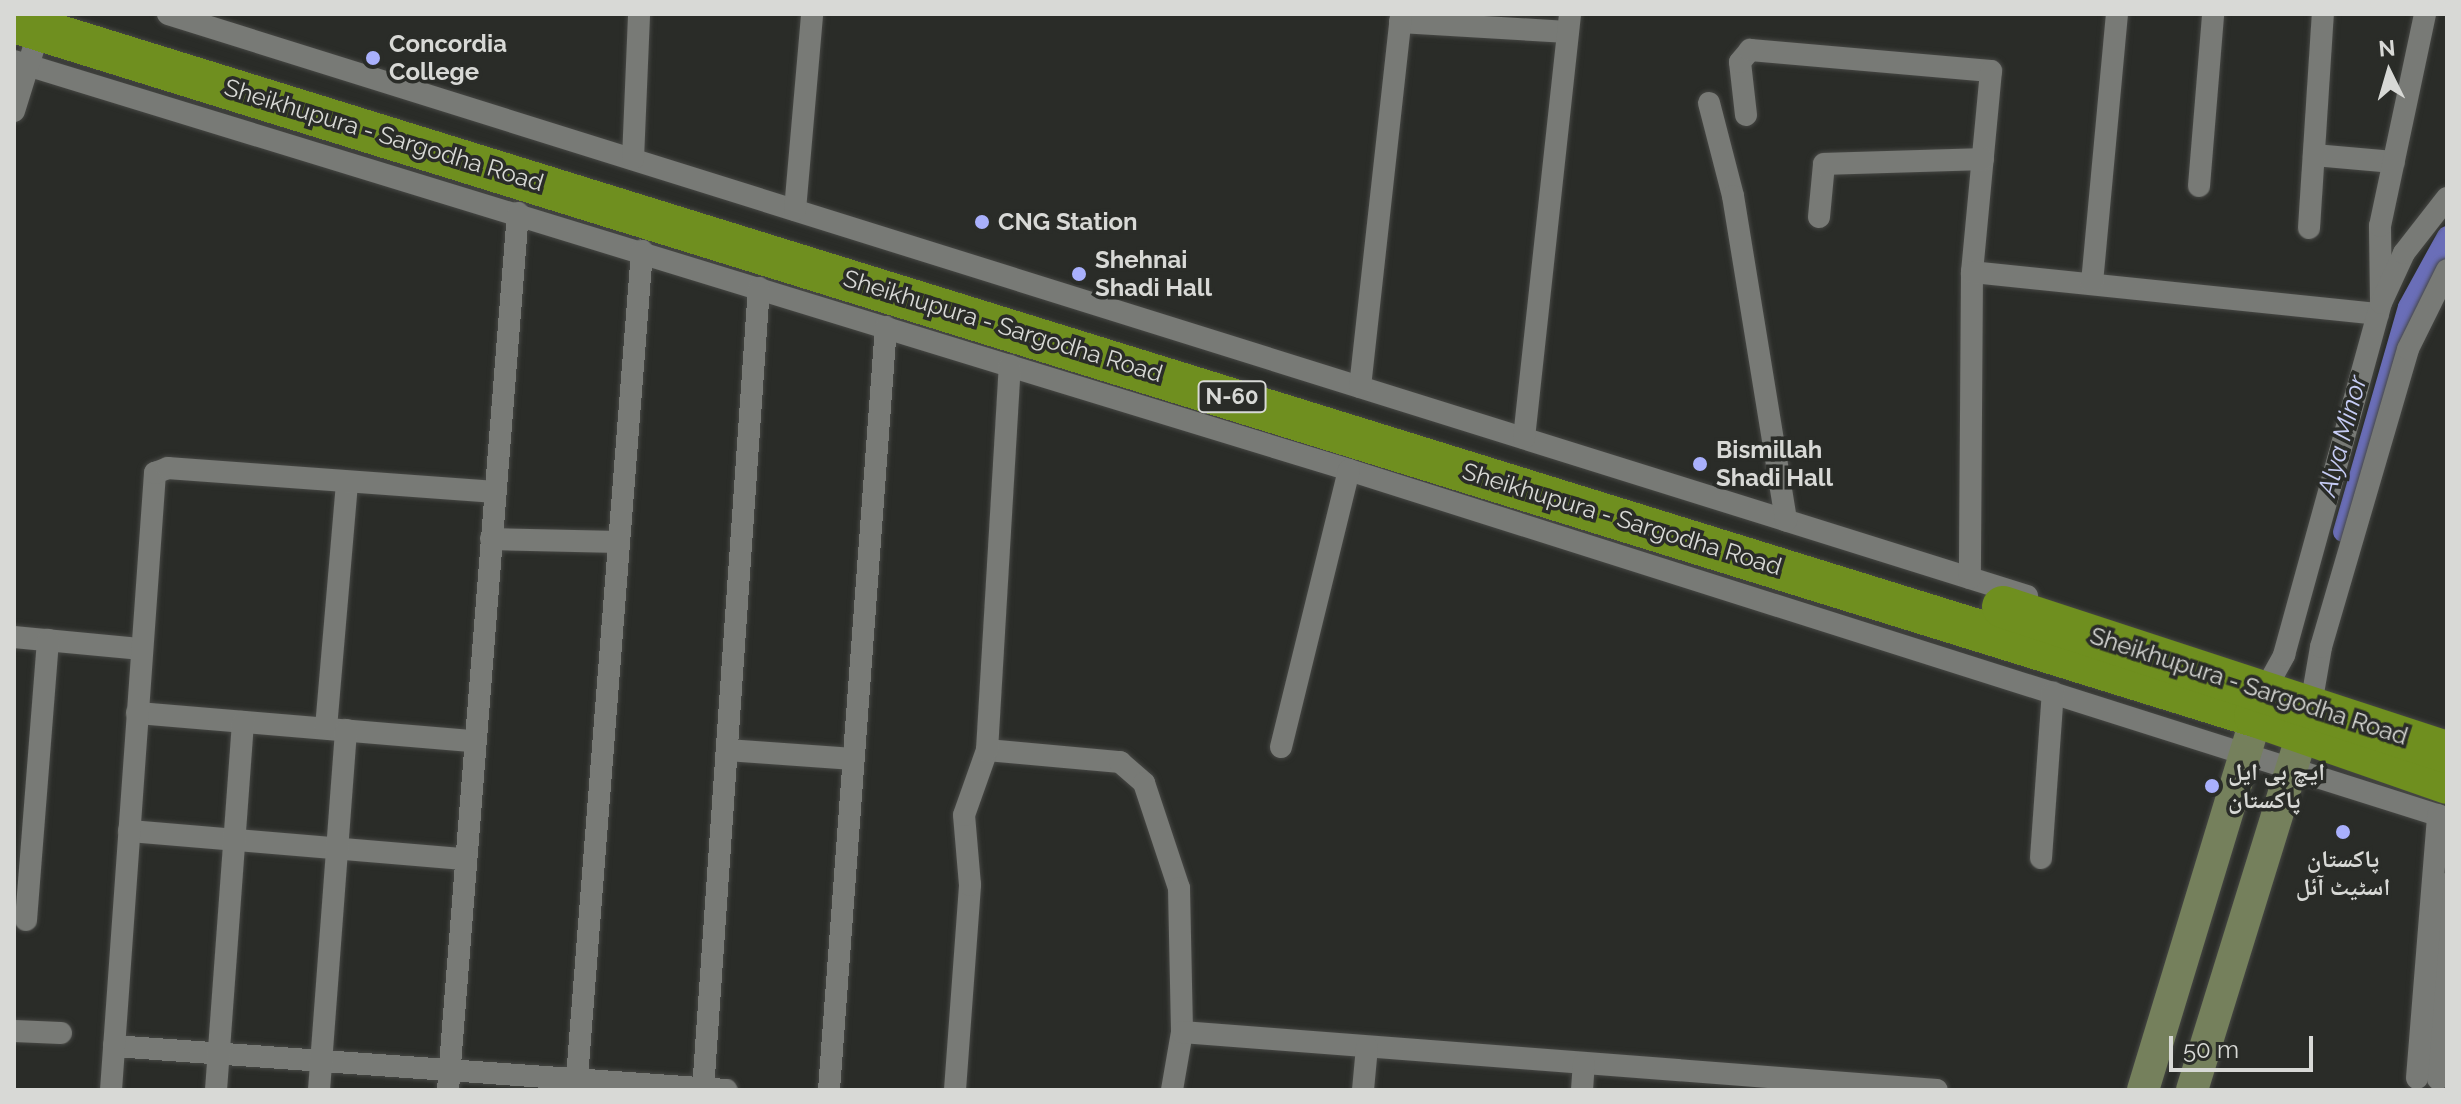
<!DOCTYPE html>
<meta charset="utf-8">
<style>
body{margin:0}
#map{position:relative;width:2461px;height:1104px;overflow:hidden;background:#2a2c28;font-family:Raleway,"Noto Naskh Arabic",sans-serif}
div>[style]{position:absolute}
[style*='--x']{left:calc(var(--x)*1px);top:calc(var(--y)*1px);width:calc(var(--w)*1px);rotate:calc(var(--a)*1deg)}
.canal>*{height:20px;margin:-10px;padding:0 10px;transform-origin:10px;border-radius:10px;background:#6a6eb8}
.roads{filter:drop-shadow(0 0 2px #464744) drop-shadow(0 0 2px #464744)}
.street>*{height:22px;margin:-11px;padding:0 11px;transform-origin:11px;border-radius:11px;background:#787a76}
.secondary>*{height:32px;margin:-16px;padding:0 16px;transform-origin:16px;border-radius:16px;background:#75805c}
.highway>*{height:42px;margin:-21px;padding:0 21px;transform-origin:21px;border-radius:21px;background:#6f8f1f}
.dots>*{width:22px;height:22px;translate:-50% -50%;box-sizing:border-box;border:4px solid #2a2c28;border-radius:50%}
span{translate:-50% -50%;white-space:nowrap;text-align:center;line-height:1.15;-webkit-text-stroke:7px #2a2c28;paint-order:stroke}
.shield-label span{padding:2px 6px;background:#2a2c28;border:2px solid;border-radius:6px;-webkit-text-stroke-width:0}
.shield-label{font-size:22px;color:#d8d9d6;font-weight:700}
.poi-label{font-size:24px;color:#d8d9d6;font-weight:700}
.left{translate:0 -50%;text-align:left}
.street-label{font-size:24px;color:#d8d9d6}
.water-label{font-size:26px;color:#c6ccf5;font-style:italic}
.frame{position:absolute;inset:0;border:16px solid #d8d9d6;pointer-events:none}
.north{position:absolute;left:2349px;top:32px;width:80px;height:80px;-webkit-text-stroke:6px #2a2c28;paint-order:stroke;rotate:355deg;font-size:22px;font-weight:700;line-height:32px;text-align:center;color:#d8d9d6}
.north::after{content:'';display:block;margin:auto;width:28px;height:36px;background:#d8d9d6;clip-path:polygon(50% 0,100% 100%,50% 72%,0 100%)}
.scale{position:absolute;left:2169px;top:1036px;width:144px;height:36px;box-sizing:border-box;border:4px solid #d8d9d6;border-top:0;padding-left:10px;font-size:24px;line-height:28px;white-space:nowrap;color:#d8d9d6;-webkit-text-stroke:6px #2a2c28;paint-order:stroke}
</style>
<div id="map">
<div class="canal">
<i style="--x:2343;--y:532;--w:234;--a:-73.9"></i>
<i style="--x:2408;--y:307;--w:81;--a:-61.2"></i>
</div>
<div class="roads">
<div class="street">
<i style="--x:168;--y:14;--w:1948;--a:17.38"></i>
<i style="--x:1400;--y:22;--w:168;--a:3.4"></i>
<i style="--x:14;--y:61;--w:1396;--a:17.03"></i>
<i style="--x:1349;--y:470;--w:1152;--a:17.59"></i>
<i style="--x:1709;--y:103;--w:96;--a:75.5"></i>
<i style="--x:1733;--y:196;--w:329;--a:80.7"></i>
<i style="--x:14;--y:111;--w:94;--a:-72.7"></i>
<i style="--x:1746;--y:115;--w:53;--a:-96.5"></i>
<i style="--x:1740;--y:62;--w:16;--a:-50"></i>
<i style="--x:1750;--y:50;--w:242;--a:5"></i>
<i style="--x:1991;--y:71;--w:202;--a:95.4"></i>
<i style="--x:1972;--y:272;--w:306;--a:90.4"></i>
<i style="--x:2314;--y:155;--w:80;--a:5"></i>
<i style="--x:633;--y:159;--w:145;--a:-87.6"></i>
<i style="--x:2199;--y:186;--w:173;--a:-85.3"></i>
<i style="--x:795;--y:210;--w:197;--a:-85"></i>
<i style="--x:1819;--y:217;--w:53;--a:-84.6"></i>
<i style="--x:1824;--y:164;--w:159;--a:-1.8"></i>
<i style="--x:2309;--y:228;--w:214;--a:-86.3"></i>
<i style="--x:1972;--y:272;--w:408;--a:5.9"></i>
<i style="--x:2092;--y:283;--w:270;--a:-84.7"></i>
<i style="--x:2381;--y:300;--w:74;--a:-90.8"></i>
<i style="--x:2380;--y:226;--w:217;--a:-78"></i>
<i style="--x:1360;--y:387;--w:375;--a:-83.7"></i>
<i style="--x:1524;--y:438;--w:426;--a:-83.8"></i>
<i style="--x:491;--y:539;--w:128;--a:1.3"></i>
<i style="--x:14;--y:637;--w:128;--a:5.4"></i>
<i style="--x:2266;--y:688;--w:38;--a:-61"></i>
<i style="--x:2284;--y:655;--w:365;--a:-74.6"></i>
<i style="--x:2381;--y:303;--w:55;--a:-65.3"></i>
<i style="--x:2404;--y:253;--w:70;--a:-52"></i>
<i style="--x:2311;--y:705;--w:59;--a:-80.2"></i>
<i style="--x:2321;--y:647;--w:310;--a:-73.7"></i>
<i style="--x:2408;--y:349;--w:88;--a:-63.7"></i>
<i style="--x:137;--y:713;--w:336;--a:4.8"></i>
<i style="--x:326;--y:728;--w:247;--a:-85.1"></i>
<i style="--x:1281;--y:747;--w:285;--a:-76.2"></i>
<i style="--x:727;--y:750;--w:127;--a:4.1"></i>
<i style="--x:987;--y:750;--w:134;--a:5.2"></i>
<i style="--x:1120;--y:762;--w:32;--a:41"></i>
<i style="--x:1144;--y:783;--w:111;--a:71.6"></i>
<i style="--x:1179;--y:888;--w:144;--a:88.8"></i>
<i style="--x:1182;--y:1032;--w:59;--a:99.8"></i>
<i style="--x:129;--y:831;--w:337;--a:4.8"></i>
<i style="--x:2041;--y:858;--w:166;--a:-85.9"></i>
<i style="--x:2436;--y:880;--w:18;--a:56"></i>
<i style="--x:2446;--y:895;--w:184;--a:92.5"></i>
<i style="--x:26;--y:920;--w:281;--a:-85.5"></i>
<i style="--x:14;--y:1031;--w:47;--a:2.4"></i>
<i style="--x:1182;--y:1032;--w:757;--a:4.39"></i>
<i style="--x:114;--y:1046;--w:614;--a:4.11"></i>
<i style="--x:2417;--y:1078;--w:264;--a:-85.4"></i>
<i style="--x:111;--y:1090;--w:619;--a:-85.92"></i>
<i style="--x:155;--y:473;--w:14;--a:-21"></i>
<i style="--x:168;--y:468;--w:328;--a:4.2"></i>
<i style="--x:216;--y:1090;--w:369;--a:-85.8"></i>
<i style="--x:319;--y:1090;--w:361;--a:-85.7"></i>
<i style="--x:448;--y:1090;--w:880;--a:-85.44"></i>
<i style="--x:576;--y:1090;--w:842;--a:-85.5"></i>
<i style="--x:703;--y:1090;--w:804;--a:-86.01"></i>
<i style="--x:829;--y:1090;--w:765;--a:-85.73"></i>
<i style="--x:955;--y:1090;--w:206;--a:-85.8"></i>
<i style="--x:970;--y:885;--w:70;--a:-94.9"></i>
<i style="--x:964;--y:815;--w:69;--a:-70.5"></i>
<i style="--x:987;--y:750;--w:385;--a:-86.6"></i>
<i style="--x:1363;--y:1090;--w:43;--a:-84.7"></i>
<i style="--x:1582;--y:1090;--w:26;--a:-86"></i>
</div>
<div class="secondary">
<i style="--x:2143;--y:1090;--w:413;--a:-73.1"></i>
<i style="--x:2192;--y:1090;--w:396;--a:-72.8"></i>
</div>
<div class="highway">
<i style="--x:14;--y:22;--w:2346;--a:17.21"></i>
<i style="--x:2255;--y:716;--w:203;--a:19.2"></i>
<i style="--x:2003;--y:607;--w:467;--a:18.1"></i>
</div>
</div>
<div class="dots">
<i style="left:373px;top:58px;background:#a9b0fc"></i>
<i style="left:982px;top:222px;background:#a9b0fc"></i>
<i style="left:1079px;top:274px;background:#a9b0fc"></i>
<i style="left:1700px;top:464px;background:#a9b0fc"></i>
<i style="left:2212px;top:786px;background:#a9b0fc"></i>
<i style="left:2343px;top:832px;background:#a9b0fc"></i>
</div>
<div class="shield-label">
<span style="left:1232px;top:397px">N-60</span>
</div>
<div class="poi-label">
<span class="left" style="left:389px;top:58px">Concordia<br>College</span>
<span class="left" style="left:998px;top:222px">CNG Station</span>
<span class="left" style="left:1095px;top:274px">Shehnai<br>Shadi Hall</span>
<span class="left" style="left:1716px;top:464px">Bismillah<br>Shadi Hall</span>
<span class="left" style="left:2228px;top:786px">ایچ بی ایل<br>پاکستان</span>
<span style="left:2343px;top:873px">پاکستان<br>اسٹیٹ آئل</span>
</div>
<div class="street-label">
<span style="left:384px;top:135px;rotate:17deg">Sheikhupura - Sargodha Road</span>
<span style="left:1003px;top:326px;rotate:17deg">Sheikhupura - Sargodha Road</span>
<span style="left:1622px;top:519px;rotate:17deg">Sheikhupura - Sargodha Road</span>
<span style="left:2249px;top:686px;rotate:18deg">Sheikhupura - Sargodha Road</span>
</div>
<div class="water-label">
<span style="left:2343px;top:436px;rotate:-75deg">Alya Minor</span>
</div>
<div class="frame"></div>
<div class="north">N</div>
<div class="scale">50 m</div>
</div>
